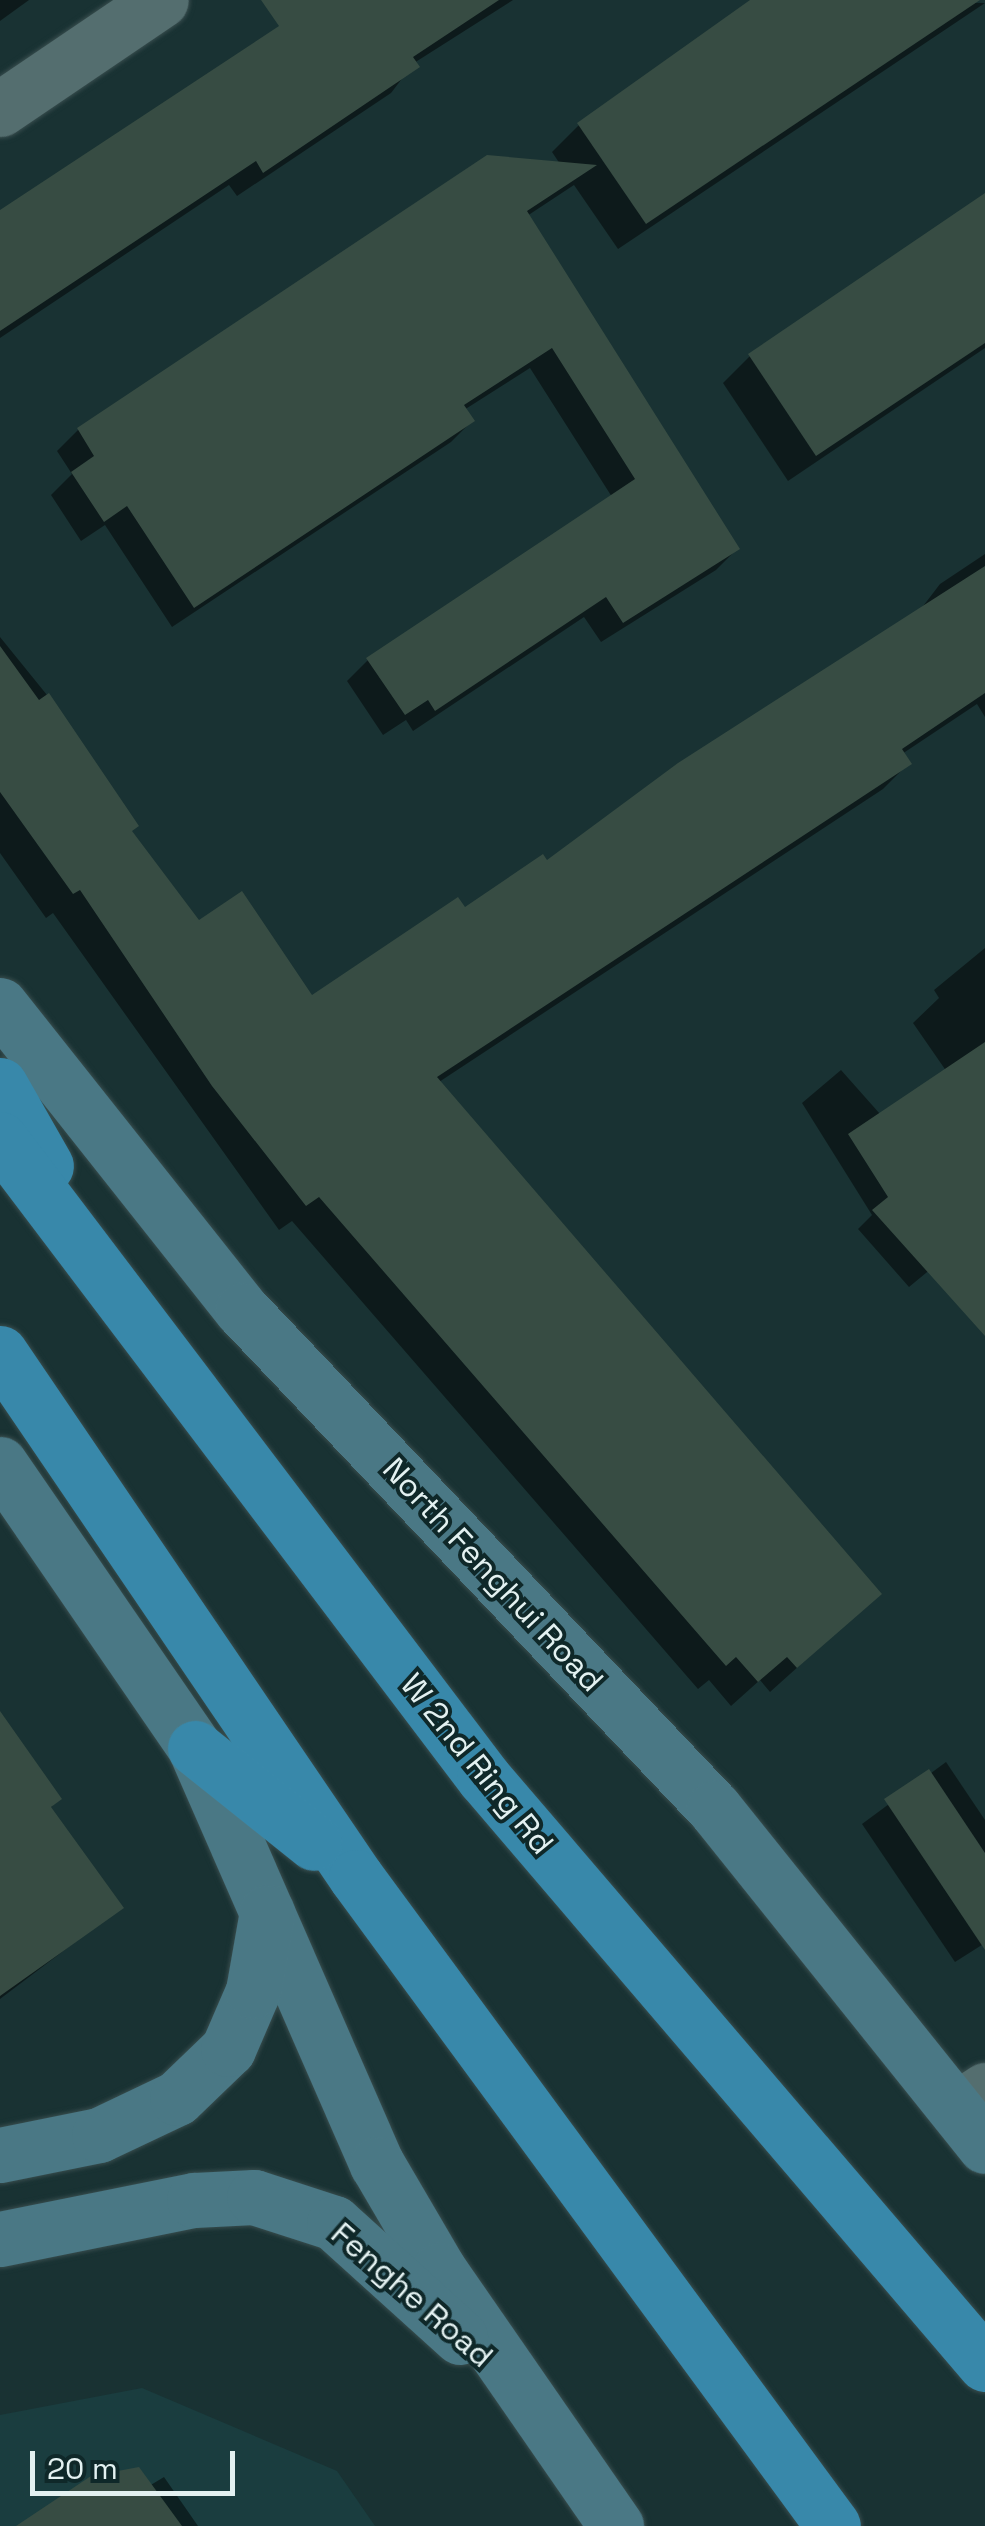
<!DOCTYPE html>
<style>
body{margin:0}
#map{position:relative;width:985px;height:2526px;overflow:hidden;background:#193233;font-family:"Space Grotesk",sans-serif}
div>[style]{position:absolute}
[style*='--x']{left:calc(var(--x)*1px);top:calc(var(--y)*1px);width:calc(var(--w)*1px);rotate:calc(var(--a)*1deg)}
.built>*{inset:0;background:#1a3d3f}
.shadow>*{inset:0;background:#0007}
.building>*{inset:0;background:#374c43}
.roads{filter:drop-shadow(0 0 2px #384d4e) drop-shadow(0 0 2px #384d4e)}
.minor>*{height:55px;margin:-27.5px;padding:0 27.5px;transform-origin:27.5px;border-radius:27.5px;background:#546e6f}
.secondary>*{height:55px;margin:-27.5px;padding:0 27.5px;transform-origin:27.5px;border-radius:27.5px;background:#4a7885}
.trunk>*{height:55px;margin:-27.5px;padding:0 27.5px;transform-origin:27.5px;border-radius:27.5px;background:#3888aa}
span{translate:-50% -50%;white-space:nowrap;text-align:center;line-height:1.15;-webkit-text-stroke:8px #0f2829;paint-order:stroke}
.street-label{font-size:32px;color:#e3f1f1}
.scale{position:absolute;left:30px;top:2451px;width:205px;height:45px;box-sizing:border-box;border:5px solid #e3f1f1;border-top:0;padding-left:12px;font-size:30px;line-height:35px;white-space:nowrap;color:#e3f1f1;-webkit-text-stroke:8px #0f2829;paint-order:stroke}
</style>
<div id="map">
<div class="built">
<i style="clip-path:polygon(142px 2388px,337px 2471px,375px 2526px,0 2526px,0 2415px)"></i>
</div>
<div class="shadow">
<i style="clip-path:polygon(0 0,29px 0,0 21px)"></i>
<i style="clip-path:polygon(320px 0,513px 0,414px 63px,391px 93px,237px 196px,229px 185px,0 338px,0 213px)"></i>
<i style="clip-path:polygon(762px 0,985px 3px,618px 249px,574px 185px,527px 216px,737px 549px,716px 570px,601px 642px,584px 617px,413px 731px,406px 720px,383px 735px,347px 681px,368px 660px,612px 497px,530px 368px,464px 410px,472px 421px,451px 442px,172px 627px,105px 525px,81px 541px,51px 495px,72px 474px,57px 451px,78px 430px,488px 158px,560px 164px,552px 152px,579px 125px)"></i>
<i style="clip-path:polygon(985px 197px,985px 348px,788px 481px,723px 383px,750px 356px)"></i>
<i style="clip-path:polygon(985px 554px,985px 717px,977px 704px,902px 754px,909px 763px,883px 789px,439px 1082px,879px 1594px,770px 1692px,760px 1680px,731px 1706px,709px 1680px,698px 1689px,292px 1221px,279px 1230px,53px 913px,46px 918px,0 853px,0 637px,47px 695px,129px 832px,199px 924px,311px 999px,546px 864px,917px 614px,940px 584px)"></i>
<i style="clip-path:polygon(985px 948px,985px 1108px,976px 1114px,913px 1023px,939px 998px,934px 990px)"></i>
<i style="clip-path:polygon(841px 1070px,951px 1194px,955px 1249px,909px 1287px,858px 1229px,872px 1215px,802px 1103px)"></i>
<i style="clip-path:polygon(0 1715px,59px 1799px,50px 1808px,120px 1908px,0 1999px)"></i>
<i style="clip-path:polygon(946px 1762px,985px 1820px,985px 1943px,955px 1962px,862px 1824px)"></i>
<i style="clip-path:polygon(164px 2477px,198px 2526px,32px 2526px,149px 2486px)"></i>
</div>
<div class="building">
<i style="clip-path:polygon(261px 0,499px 0,413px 57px,420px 67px,263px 173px,256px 161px,0 331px,0 210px,279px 26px)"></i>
<i style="clip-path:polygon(750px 0,980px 0,646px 224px,577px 123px)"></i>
<i style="clip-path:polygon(487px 155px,597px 165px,527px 211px,740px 549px,623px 623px,606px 597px,435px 711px,428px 700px,405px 715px,366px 658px,635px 479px,552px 348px,464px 405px,475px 421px,194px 608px,127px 506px,104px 522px,71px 472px,94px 456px,77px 428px)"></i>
<i style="clip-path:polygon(985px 193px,985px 343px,816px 456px,748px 354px)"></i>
<i style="clip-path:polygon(985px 566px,985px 693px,902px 749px,912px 764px,437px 1077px,882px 1594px,797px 1668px,787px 1657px,758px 1682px,736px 1657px,726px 1666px,319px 1197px,306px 1206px,212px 1086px,80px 890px,73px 894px,0 792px,0 646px,39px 700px,49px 693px,139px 826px,132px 831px,199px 920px,242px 891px,312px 995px,458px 897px,465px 907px,543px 854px,547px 860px,678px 763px)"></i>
<i style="clip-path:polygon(985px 1042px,985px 1336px,872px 1210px,888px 1197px,848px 1134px)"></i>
<i style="clip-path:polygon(0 1711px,62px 1799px,51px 1807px,124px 1908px,0 1996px)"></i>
<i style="clip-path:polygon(929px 1769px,985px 1853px,985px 1950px,884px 1799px)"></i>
<i style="clip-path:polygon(139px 2467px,182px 2526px,16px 2526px,91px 2476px)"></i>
</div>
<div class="roads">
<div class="minor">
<i style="--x:0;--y:109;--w:194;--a:-34.1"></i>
<i style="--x:956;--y:2109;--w:35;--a:-33"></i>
</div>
<div class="secondary">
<i style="--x:0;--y:1005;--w:389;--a:51.6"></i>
<i style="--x:242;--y:1310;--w:686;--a:46.54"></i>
<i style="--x:714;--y:1808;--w:433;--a:51.3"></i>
<i style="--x:0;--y:1464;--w:345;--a:55.5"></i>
<i style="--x:195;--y:1748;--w:454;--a:66.4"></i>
<i style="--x:377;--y:2164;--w:123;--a:59.7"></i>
<i style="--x:439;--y:2270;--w:311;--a:55.3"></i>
<i style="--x:0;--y:2155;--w:101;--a:-11.4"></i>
<i style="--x:99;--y:2135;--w:86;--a:-25.4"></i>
<i style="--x:177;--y:2098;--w:71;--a:-43.9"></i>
<i style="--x:228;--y:2049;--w:63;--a:-66.7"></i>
<i style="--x:253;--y:1991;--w:80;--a:-80"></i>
<i style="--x:0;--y:2239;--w:198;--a:-11.4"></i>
<i style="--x:194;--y:2200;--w:60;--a:-2.9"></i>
<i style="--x:254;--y:2197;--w:84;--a:18"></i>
<i style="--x:334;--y:2223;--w:170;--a:42.1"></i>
</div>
<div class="trunk">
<i style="--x:0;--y:1085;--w:93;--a:60.4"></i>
<i style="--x:0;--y:1139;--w:802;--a:52.86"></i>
<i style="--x:484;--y:1778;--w:771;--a:49.47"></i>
<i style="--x:0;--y:1353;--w:633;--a:55.81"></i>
<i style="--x:356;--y:1877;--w:805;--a:53.68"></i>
<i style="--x:195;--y:1748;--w:152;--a:38.6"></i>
</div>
</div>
<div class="street-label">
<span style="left:493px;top:1575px;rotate:47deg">North Fenghui Road</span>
<span style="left:477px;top:1764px;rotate:51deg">W 2nd Ring Rd</span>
<span style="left:412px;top:2295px;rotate:41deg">Fenghe Road</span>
</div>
<div class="scale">20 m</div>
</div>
